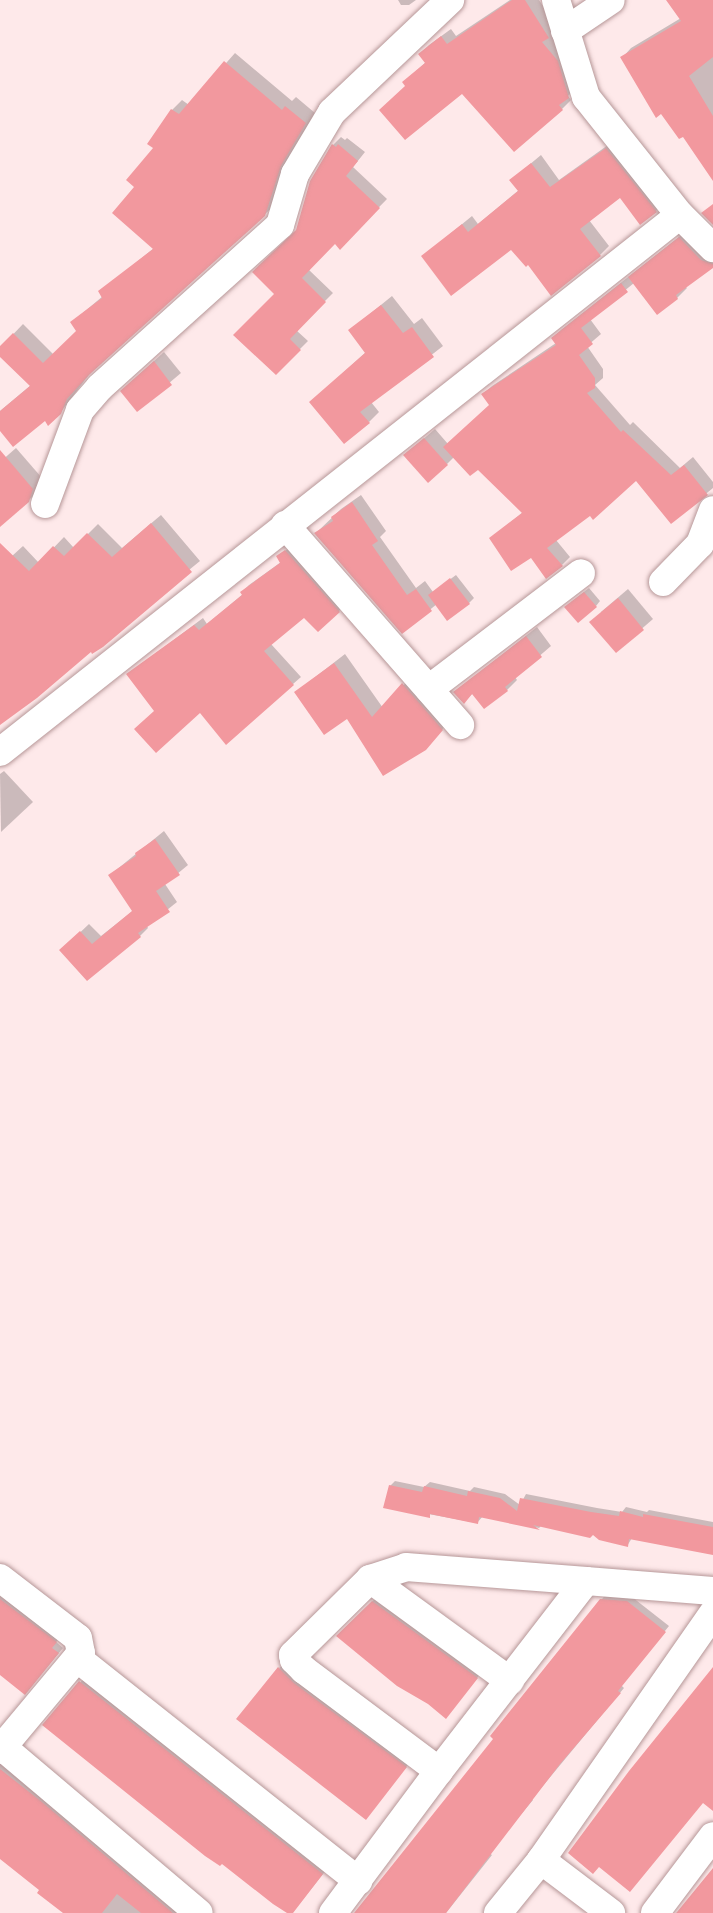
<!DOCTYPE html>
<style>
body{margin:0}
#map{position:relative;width:713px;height:1913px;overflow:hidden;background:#fee9ea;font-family:"Noto Sans",sans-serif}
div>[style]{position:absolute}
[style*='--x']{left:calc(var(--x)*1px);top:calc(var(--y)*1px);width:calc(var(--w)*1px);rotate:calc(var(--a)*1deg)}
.shadow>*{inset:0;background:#0003}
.building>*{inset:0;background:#f2989e}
.roads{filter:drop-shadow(0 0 2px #b69798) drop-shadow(0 0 2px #b69798)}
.street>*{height:28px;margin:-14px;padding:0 14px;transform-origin:14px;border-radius:14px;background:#fff}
span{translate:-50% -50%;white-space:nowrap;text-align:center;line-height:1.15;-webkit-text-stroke:4.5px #fcfcfc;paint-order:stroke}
</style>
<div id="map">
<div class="shadow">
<i style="clip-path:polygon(398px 0,416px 0,409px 5px,401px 5px)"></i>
<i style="clip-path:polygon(510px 0,539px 0,557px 27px,577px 87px,568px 96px,571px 100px,562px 109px,462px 92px,407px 85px,404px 82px,426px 62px,420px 54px,429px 45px,451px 29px,456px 36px)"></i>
<i style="clip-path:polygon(668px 0,713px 0,713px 178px,683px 134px,622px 58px,631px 48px,681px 18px)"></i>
<i style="clip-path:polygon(235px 53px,292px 101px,296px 97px,315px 113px,290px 155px,275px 205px,94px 368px,60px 413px,45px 419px,0 429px,0 411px,31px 385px,0 354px,0 348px,23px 324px,54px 355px,78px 331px,72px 322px,103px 296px,100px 292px,154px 248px,136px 187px,155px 148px,149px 144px,172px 110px,182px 100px,189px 105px)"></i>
<i style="clip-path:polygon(341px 137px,345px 140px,347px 138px,365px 152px,353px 167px,387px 199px,340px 247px,335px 242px,308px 269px,333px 293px,296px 330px,308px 341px,276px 373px,277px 294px,312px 181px,333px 145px)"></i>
<i style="clip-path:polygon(615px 140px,665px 202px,656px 211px,620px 196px,589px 220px,609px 246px,600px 255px,528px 263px,512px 248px,423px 256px,472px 216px,478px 224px,519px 190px,511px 180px,541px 155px,559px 180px)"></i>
<i style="clip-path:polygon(689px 229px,713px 251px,713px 266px,685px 286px,687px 288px,677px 298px,657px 313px,634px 283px,590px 319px,601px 334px,587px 346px,603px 369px,603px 378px,595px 385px,630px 425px,633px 422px,680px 468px,693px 457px,713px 482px,713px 488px,671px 522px,637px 479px,556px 540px,570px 557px,562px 565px,491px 538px,523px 512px,478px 467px,454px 457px,447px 464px,405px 455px,435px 429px,448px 444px,490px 405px,483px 394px,492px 386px,556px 343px,553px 338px,561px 330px)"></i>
<i style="clip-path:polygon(392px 296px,414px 324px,422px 318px,443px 346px,371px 402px,379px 412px,369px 422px,311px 402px,366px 352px,350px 330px)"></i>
<i style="clip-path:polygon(164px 352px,181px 373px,137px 410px,132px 381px)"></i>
<i style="clip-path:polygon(16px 448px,42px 478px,39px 491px,0 525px,0 462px)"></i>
<i style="clip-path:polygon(361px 495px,386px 531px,380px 537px,416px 588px,425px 581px,433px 592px,456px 575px,474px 598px,469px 603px,437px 604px,402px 632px,316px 533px,341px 509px)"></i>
<i style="clip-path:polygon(161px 515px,200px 561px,91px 650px,0 711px,0 567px,23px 546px,39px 563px,64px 537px,74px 548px,98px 524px,122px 548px)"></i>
<i style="clip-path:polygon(294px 544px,346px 604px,339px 611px,305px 616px,271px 644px,301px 677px,293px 684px,200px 711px,156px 710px,128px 674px,203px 618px,207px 624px,243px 594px,242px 592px,249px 585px,281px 562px,277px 557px)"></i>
<i style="clip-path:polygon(589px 588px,600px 601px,596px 606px,571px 602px)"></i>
<i style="clip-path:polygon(628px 589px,653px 619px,616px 651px,601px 612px)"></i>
<i style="clip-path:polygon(537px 627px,551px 646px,515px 677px,517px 680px,507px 690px,473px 693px,464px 702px,455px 692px)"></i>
<i style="clip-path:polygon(345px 654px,383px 708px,413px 675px,451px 719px,435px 738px,347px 716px,296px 692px)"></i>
<i style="clip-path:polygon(4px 771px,33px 802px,1px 832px,0 774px)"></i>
<i style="clip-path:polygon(164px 831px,188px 865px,165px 884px,177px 902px,147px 926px,148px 928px,140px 936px,88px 979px,70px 942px,89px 924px,101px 936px,134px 910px,110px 875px)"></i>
<i style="clip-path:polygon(395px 1481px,424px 1487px,430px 1482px,470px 1491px,474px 1487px,505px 1494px,520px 1505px,526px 1494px,597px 1508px,622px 1512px,626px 1507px,647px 1512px,649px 1510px,713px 1522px,713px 1553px,632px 1538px,627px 1546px,593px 1534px,542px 1525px,539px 1528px,483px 1516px,477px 1523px,385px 1506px,390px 1486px)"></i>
<i style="clip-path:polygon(0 1591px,60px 1637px,56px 1642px,63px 1648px,29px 1688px,0 1673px)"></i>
<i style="clip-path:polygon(606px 1594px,632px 1597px,669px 1626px,621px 1685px,624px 1688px,532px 1799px,533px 1800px,489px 1853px,492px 1855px,446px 1913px,355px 1913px,495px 1739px)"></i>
<i style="clip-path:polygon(377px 1597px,481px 1673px,450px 1712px,338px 1635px)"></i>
<i style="clip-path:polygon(284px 1664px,410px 1762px,370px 1813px,279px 1668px)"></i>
<i style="clip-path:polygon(85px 1677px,327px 1869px,292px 1913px,44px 1725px)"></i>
<i style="clip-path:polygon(0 1762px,184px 1913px,73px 1913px,0 1857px)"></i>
</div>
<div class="building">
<i style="clip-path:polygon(512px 0,525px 0,549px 38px,542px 42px,558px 61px,569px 98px,559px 105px,563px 110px,514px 152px,462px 94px,405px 140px,379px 110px,405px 86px,402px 82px,425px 63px,418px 54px,441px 36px,447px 44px)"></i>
<i style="clip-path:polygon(666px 0,713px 0,713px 57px,689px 76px,713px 116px,713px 181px,683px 137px,679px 139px,661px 114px,656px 118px,620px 57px,681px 21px)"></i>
<i style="clip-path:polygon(224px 61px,282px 110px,285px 106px,306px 123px,281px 166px,265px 216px,89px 375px,67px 399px,61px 414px,48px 426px,45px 421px,13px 447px,0 431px,0 411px,30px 386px,0 357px,0 346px,13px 333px,43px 363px,76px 331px,70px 322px,102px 298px,98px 291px,153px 249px,112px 213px,134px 187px,126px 180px,153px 148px,147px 144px,171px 109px,179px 114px)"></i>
<i style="clip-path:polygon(332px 144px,336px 147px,338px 144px,358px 161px,346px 176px,380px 208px,340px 250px,335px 244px,302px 278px,326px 302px,290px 339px,301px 350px,276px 375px,233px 335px,274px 294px,252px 272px,296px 230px,310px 181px)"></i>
<i style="clip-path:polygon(606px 148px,657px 212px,640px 225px,620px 198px,580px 229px,601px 256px,551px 296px,528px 265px,526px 267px,511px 250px,451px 296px,421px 256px,462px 224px,468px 232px,518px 191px,509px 180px,531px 163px,550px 187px)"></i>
<i style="clip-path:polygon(713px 204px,713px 225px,701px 213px)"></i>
<i style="clip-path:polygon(679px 237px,701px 260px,713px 264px,713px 268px,676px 295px,678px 299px,657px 315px,628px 277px)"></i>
<i style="clip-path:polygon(621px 283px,628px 292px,581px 328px,593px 344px,579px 355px,595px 378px,595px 388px,587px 393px,621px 432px,623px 430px,671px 475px,684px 465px,708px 495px,671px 524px,636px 481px,593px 520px,590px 516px,547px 548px,563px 566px,546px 579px,531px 558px,511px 571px,489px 538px,522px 513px,478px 470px,470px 476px,443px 447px,489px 405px,481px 394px,556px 345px,551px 338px)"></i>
<i style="clip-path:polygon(381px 305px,403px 333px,412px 327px,434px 357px,360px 412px,370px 423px,344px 444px,309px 402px,365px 353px,348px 330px)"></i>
<i style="clip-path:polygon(154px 361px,172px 385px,137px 412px,120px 391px)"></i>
<i style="clip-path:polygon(424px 438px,448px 465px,428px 483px,403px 455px)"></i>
<i style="clip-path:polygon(0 450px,33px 489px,29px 502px,0 527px)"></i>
<i style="clip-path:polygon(352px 502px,378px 541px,372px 545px,407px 595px,416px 589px,432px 611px,402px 634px,314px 533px,333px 521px,331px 517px)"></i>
<i style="clip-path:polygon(151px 523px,192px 572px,103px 647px,92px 654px,91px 652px,37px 698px,0 725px,0 543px,29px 571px,53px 546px,64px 556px,87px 533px,112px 557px)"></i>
<i style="clip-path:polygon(285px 550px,340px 612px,318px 632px,304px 618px,264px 651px,294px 685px,226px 745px,200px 713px,156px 753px,134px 729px,154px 711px,126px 674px,194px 625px,199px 630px,242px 595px,240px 592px,280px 563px,276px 556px)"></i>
<i style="clip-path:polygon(450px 578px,470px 604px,447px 621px,428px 595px)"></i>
<i style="clip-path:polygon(584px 592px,597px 607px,578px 623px,564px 607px)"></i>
<i style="clip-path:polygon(618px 598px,644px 630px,616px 653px,589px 622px)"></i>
<i style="clip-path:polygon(526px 636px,542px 657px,505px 687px,508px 691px,484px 709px,472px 694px,464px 704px,453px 692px)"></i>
<i style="clip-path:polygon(334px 663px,372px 717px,402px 683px,443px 730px,426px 750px,383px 776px,347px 719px,324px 735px,294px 692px)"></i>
<i style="clip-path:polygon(155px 839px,180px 875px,156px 891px,170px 912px,138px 933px,141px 937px,87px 981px,59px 950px,80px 931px,92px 944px,132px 911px,108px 875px,136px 856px,135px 853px)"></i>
<i style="clip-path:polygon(389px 1485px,422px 1492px,424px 1486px,467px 1496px,468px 1491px,500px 1498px,517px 1511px,520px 1498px,591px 1512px,619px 1516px,620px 1511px,643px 1517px,643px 1514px,713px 1527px,713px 1555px,629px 1539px,628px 1547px,599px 1540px,593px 1535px,590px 1538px,533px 1525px,540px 1530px,479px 1517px,478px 1524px,430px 1514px,430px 1518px,383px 1508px)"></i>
<i style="clip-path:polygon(0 1599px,57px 1642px,52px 1648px,59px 1653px,25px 1695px,0 1675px)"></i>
<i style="clip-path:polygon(600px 1599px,627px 1601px,666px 1632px,618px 1691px,621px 1693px,560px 1764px,446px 1913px,354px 1913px,493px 1739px,490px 1736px)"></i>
<i style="clip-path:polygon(372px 1601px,478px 1678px,446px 1719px,428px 1704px,397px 1686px,336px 1636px)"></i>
<i style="clip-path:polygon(278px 1667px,294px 1683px,407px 1767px,366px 1820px,236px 1719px)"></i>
<i style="clip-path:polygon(713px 1667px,713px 1811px,703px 1803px,630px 1892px,599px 1867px,593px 1874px,568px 1853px,629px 1771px)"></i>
<i style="clip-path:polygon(79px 1681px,323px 1874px,293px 1913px,287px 1913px,273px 1904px,222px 1864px,220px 1866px,205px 1856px,42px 1725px)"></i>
<i style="clip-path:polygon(0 1769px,42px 1802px,173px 1913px,141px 1913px,117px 1894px,102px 1913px,63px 1913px,37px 1893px,39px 1890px,0 1859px)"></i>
<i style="clip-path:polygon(713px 1868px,713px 1913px,676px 1913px,677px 1912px)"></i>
</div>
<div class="roads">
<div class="street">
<i style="--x:556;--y:0;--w:102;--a:72.8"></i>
<i style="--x:586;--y:97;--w:151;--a:51.5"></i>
<i style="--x:680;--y:215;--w:47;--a:45"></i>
<i style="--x:565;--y:31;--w:55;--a:-34"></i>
<i style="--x:45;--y:504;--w:100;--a:-69.6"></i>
<i style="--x:80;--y:410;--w:30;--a:-49"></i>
<i style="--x:100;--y:387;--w:242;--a:-42"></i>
<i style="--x:280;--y:225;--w:53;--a:-73.6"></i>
<i style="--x:295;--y:174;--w:72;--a:-59.2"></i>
<i style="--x:332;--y:112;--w:163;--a:-43.5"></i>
<i style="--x:285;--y:525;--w:266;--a:48.8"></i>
<i style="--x:663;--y:582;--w:53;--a:-45.8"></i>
<i style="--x:700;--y:544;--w:36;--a:-69"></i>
<i style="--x:429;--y:689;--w:191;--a:-37.3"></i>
<i style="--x:0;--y:752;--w:866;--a:-38.3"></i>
<i style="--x:0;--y:1578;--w:98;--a:37.6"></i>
<i style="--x:78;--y:1638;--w:15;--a:79"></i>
<i style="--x:81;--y:1653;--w:126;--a:129.9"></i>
<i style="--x:370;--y:1579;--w:173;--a:36.1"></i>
<i style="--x:77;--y:1658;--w:359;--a:38.4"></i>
<i style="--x:0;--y:1745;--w:260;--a:40.2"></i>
<i style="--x:439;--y:1771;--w:169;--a:-143.2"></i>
<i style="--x:304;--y:1670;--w:14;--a:-135"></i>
<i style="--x:294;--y:1660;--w:5;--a:-101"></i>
<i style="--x:293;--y:1655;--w:108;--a:-44.6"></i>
<i style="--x:370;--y:1579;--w:38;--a:-18"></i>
<i style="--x:406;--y:1567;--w:181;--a:4.4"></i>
<i style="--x:541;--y:1860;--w:88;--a:37.1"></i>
<i style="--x:333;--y:1913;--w:177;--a:-53.3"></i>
<i style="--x:439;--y:1771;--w:240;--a:-52.3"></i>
<i style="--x:586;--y:1581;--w:127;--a:4.5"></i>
<i style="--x:498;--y:1913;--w:68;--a:-50.9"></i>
<i style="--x:541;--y:1860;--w:301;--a:-55.1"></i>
<i style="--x:655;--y:1913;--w:96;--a:-53"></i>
</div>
</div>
</div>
